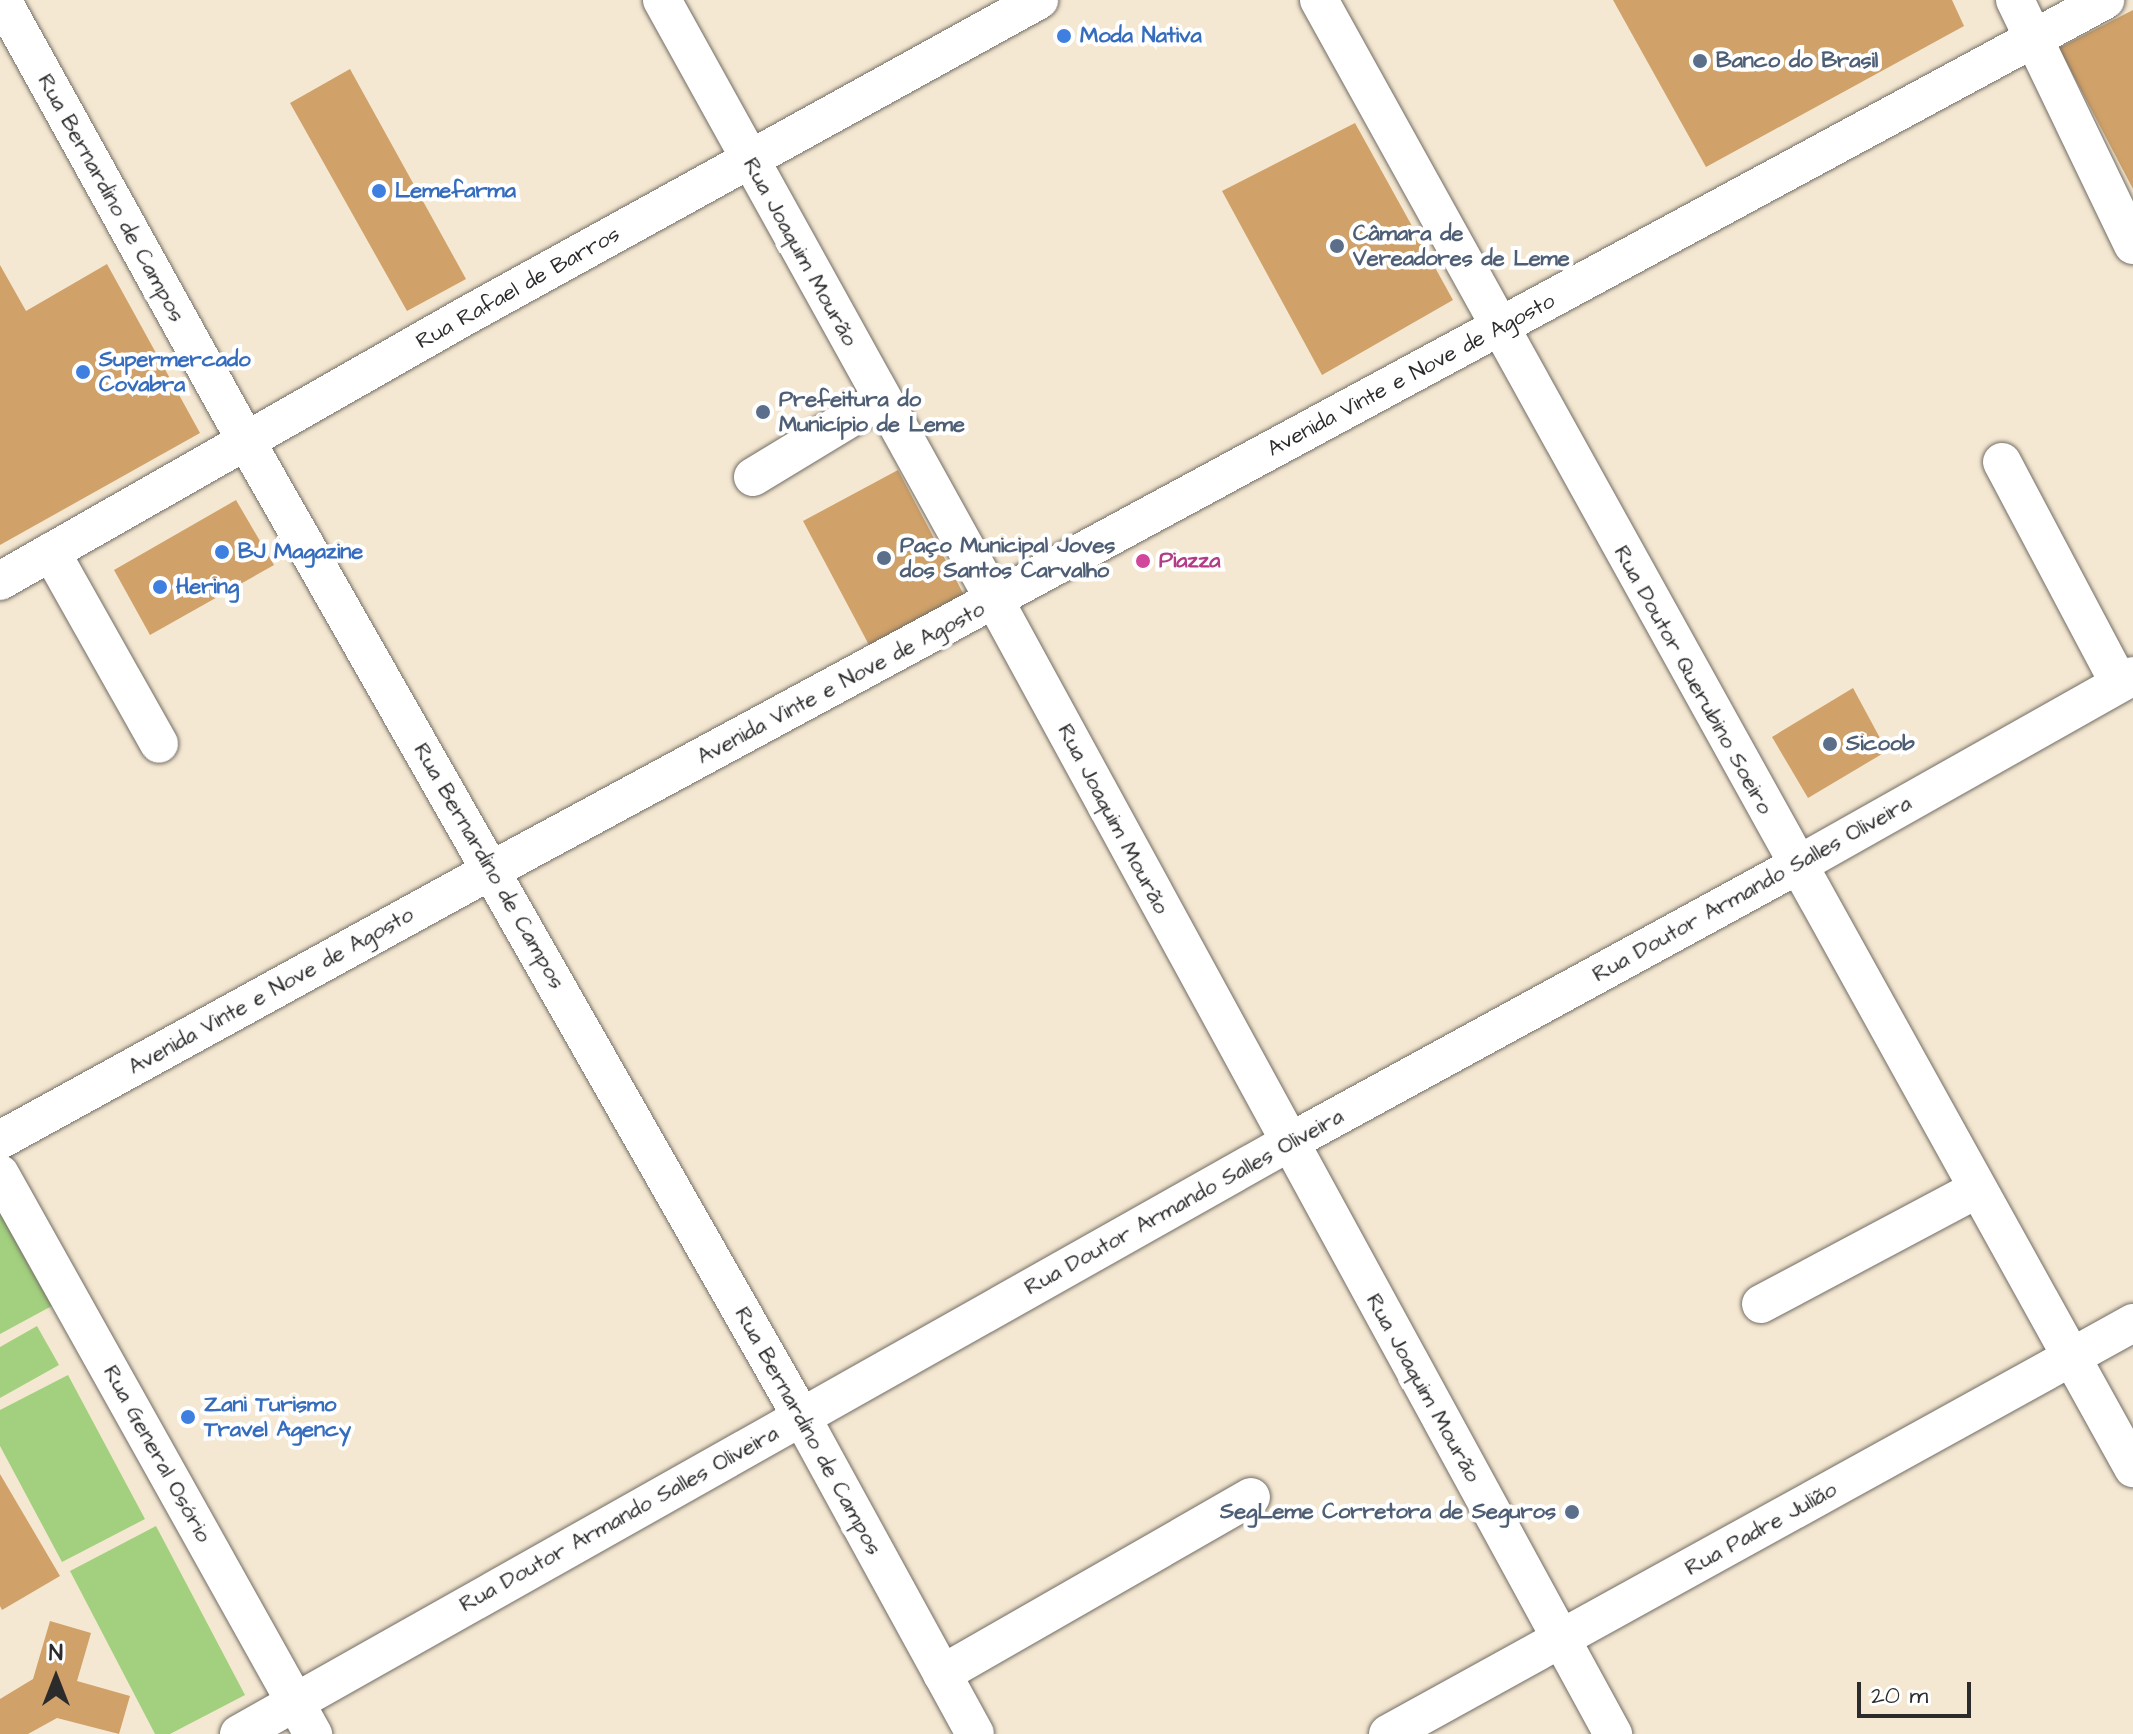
<!DOCTYPE html>
<meta charset="utf-8">
<style>
body{margin:0}
#map{position:relative;width:2133px;height:1734px;overflow:hidden;background:#f5e8d2;font-family:"Architects Daughter",sans-serif}
div>[style]{position:absolute}
[style*='--x']{left:calc(var(--x)*1px);top:calc(var(--y)*1px);width:calc(var(--w)*1px);rotate:calc(var(--a)*1deg)}
.green>*{inset:0;background:#a2d07e}
.building>*{inset:0;background:#d0a169}
.roads{filter:drop-shadow(0 0 2px #726d65) drop-shadow(0 0 2px #726d65)}
.minor>*{height:38px;margin:-19px;padding:0 19px;transform-origin:19px;border-radius:19px;background:#fff}
.dots>*{width:22px;height:22px;translate:-50% -50%;box-sizing:border-box;border:4px solid #fff;border-radius:50%}
span{translate:-50% -50%;white-space:nowrap;text-align:center;line-height:1.15;-webkit-text-stroke:8px #fff;paint-order:stroke}
.shop-label{font-size:22px;color:#366cbe;font-weight:700}
.left{translate:0 -50%;text-align:left}
.service-label{font-size:22px;color:#4e5e75;font-weight:700}
.right{translate:-100% -50%;text-align:right}
.street-label{font-size:22px;color:#2b2b2b}
.hotel-label{font-size:22px;color:#b23c85;font-weight:700}
.north{position:absolute;left:16px;top:1638px;width:80px;height:80px;-webkit-text-stroke:6px #fff;paint-order:stroke;rotate:0deg;font-size:22px;font-weight:700;line-height:32px;text-align:center;color:#2b2b2b}
.north::after{content:'';display:block;margin:auto;width:28px;height:36px;background:#2b2b2b;clip-path:polygon(50% 0,100% 100%,50% 72%,0 100%)}
.scale{position:absolute;left:1857px;top:1682px;width:114px;height:36px;box-sizing:border-box;border:4px solid #2b2b2b;border-top:0;padding-left:10px;font-size:24px;line-height:28px;white-space:nowrap;color:#2b2b2b;-webkit-text-stroke:6px #fff;paint-order:stroke}
</style>
<div id="map">
<div class="green">
<i style="clip-path:polygon(0 1188px,61px 1301px,0 1334px)"></i>
<i style="clip-path:polygon(37px 1326px,59px 1365px,0 1398px,0 1347px)"></i>
<i style="clip-path:polygon(68px 1375px,145px 1519px,62px 1562px,0 1446px,0 1410px)"></i>
<i style="clip-path:polygon(156px 1526px,245px 1695px,170px 1734px,155px 1734px,70px 1571px)"></i>
</div>
<div class="building">
<i style="clip-path:polygon(1613px 0,1952px 0,1964px 26px,1706px 167px)"></i>
<i style="clip-path:polygon(2133px 10px,2133px 189px,2059px 48px)"></i>
<i style="clip-path:polygon(350px 69px,466px 279px,407px 311px,290px 103px)"></i>
<i style="clip-path:polygon(1355px 123px,1453px 300px,1322px 375px,1222px 191px)"></i>
<i style="clip-path:polygon(107px 264px,200px 433px,0 545px,0 265px,26px 311px)"></i>
<i style="clip-path:polygon(898px 470px,964px 595px,869px 645px,803px 521px)"></i>
<i style="clip-path:polygon(236px 500px,274px 565px,150px 635px,114px 570px)"></i>
<i style="clip-path:polygon(1853px 688px,1887px 751px,1808px 798px,1772px 737px)"></i>
<i style="clip-path:polygon(0 1474px,60px 1576px,2px 1610px,0 1606px)"></i>
<i style="clip-path:polygon(50px 1621px,91px 1633px,77px 1681px,130px 1696px,119px 1734px,57px 1718px,28px 1734px,0 1734px,0 1699px,33px 1679px)"></i>
</div>
<div class="roads">
<div class="minor">
<i style="--x:2;--y:0;--w:504;--a:61.04"></i>
<i style="--x:246;--y:441;--w:1122;--a:60.35"></i>
<i style="--x:801;--y:1416;--w:362;--a:61.3"></i>
<i style="--x:662;--y:0;--w:687;--a:61.01"></i>
<i style="--x:995;--y:601;--w:1291;--a:61.39"></i>
<i style="--x:1319;--y:0;--w:1679;--a:60.99"></i>
<i style="--x:2015;--y:0;--w:272;--a:64.3"></i>
<i style="--x:2002;--y:462;--w:250;--a:62.1"></i>
<i style="--x:753;--y:477;--w:151;--a:-31.2"></i>
<i style="--x:51;--y:552;--w:220;--a:60.6"></i>
<i style="--x:0;--y:581;--w:532;--a:-29.65"></i>
<i style="--x:462;--y:318;--w:659;--a:-28.86"></i>
<i style="--x:0;--y:1140;--w:561;--a:-28.76"></i>
<i style="--x:492;--y:870;--w:1833;--a:-28.34"></i>
<i style="--x:0;--y:1174;--w:642;--a:60.8"></i>
<i style="--x:1761;--y:1304;--w:245;--a:-28"></i>
<i style="--x:942;--y:1674;--w:356;--a:-29.8"></i>
<i style="--x:239;--y:1734;--w:1204;--a:-29.4"></i>
<i style="--x:1288;--y:1143;--w:579;--a:-28.6"></i>
<i style="--x:1796;--y:866;--w:387;--a:-29.4"></i>
<i style="--x:1388;--y:1734;--w:851;--a:-28.88"></i>
</div>
</div>
<div class="dots">
<i style="left:1064px;top:36px;background:#3f7fe0"></i>
<i style="left:1700px;top:61px;background:#5c6f8a"></i>
<i style="left:379px;top:191px;background:#3f7fe0"></i>
<i style="left:1337px;top:246px;background:#5c6f8a"></i>
<i style="left:83px;top:372px;background:#3f7fe0"></i>
<i style="left:763px;top:412px;background:#5c6f8a"></i>
<i style="left:222px;top:552px;background:#3f7fe0"></i>
<i style="left:884px;top:558px;background:#5c6f8a"></i>
<i style="left:1143px;top:561px;background:#d1479c"></i>
<i style="left:160px;top:587px;background:#3f7fe0"></i>
<i style="left:1830px;top:744px;background:#5c6f8a"></i>
<i style="left:188px;top:1417px;background:#3f7fe0"></i>
<i style="left:1572px;top:1512px;background:#5c6f8a"></i>
</div>
<div class="shop-label">
<span class="left" style="left:1080px;top:36px">Moda Nativa</span>
<span class="left" style="left:395px;top:191px">Lemefarma</span>
<span class="left" style="left:99px;top:372px">Supermercado<br>Covabra</span>
<span class="left" style="left:238px;top:552px">BJ Magazine</span>
<span class="left" style="left:176px;top:587px">Hering</span>
<span class="left" style="left:204px;top:1417px">Zani Turismo<br>Travel Agency</span>
</div>
<div class="service-label">
<span class="left" style="left:1716px;top:61px">Banco do Brasil</span>
<span class="left" style="left:1353px;top:246px">Câmara de<br>Vereadores de Leme</span>
<span class="left" style="left:779px;top:412px">Prefeitura do<br>Município de Leme</span>
<span class="left" style="left:900px;top:558px">Paço Municipal Joves<br>dos Santos Carvalho</span>
<span class="left" style="left:1846px;top:744px">Sicoob</span>
<span class="right" style="left:1556px;top:1512px">SegLeme Corretora de Seguros</span>
</div>
<div class="street-label">
<span style="left:111px;top:198px;rotate:61deg">Rua Bernardino de Campos</span>
<span style="left:800px;top:252px;rotate:61deg">Rua Joaquim Mourão</span>
<span style="left:518px;top:288px;rotate:-29deg">Rua Rafael de Barros</span>
<span style="left:1411px;top:375px;rotate:-28deg">Avenida Vinte e Nove de Agosto</span>
<span style="left:1693px;top:680px;rotate:61deg">Rua Doutor Querubino Soeiro</span>
<span style="left:841px;top:683px;rotate:-28deg">Avenida Vinte e Nove de Agosto</span>
<span style="left:1113px;top:819px;rotate:62deg">Rua Joaquim Mourão</span>
<span style="left:489px;top:866px;rotate:60deg">Rua Bernardino de Campos</span>
<span style="left:1752px;top:889px;rotate:-29deg">Rua Doutor Armando Salles Oliveira</span>
<span style="left:271px;top:991px;rotate:-29deg">Avenida Vinte e Nove de Agosto</span>
<span style="left:1184px;top:1202px;rotate:-29deg">Rua Doutor Armando Salles Oliveira</span>
<span style="left:1423px;top:1388px;rotate:61deg">Rua Joaquim Mourão</span>
<span style="left:808px;top:1431px;rotate:61deg">Rua Bernardino de Campos</span>
<span style="left:157px;top:1454px;rotate:61deg">Rua General Osório</span>
<span style="left:619px;top:1519px;rotate:-29deg">Rua Doutor Armando Salles Oliveira</span>
<span style="left:1761px;top:1529px;rotate:-29deg">Rua Padre Julião</span>
</div>
<div class="hotel-label">
<span class="left" style="left:1159px;top:561px">Piazza</span>
</div>
<div class="north">N</div>
<div class="scale">20 m</div>
</div>
